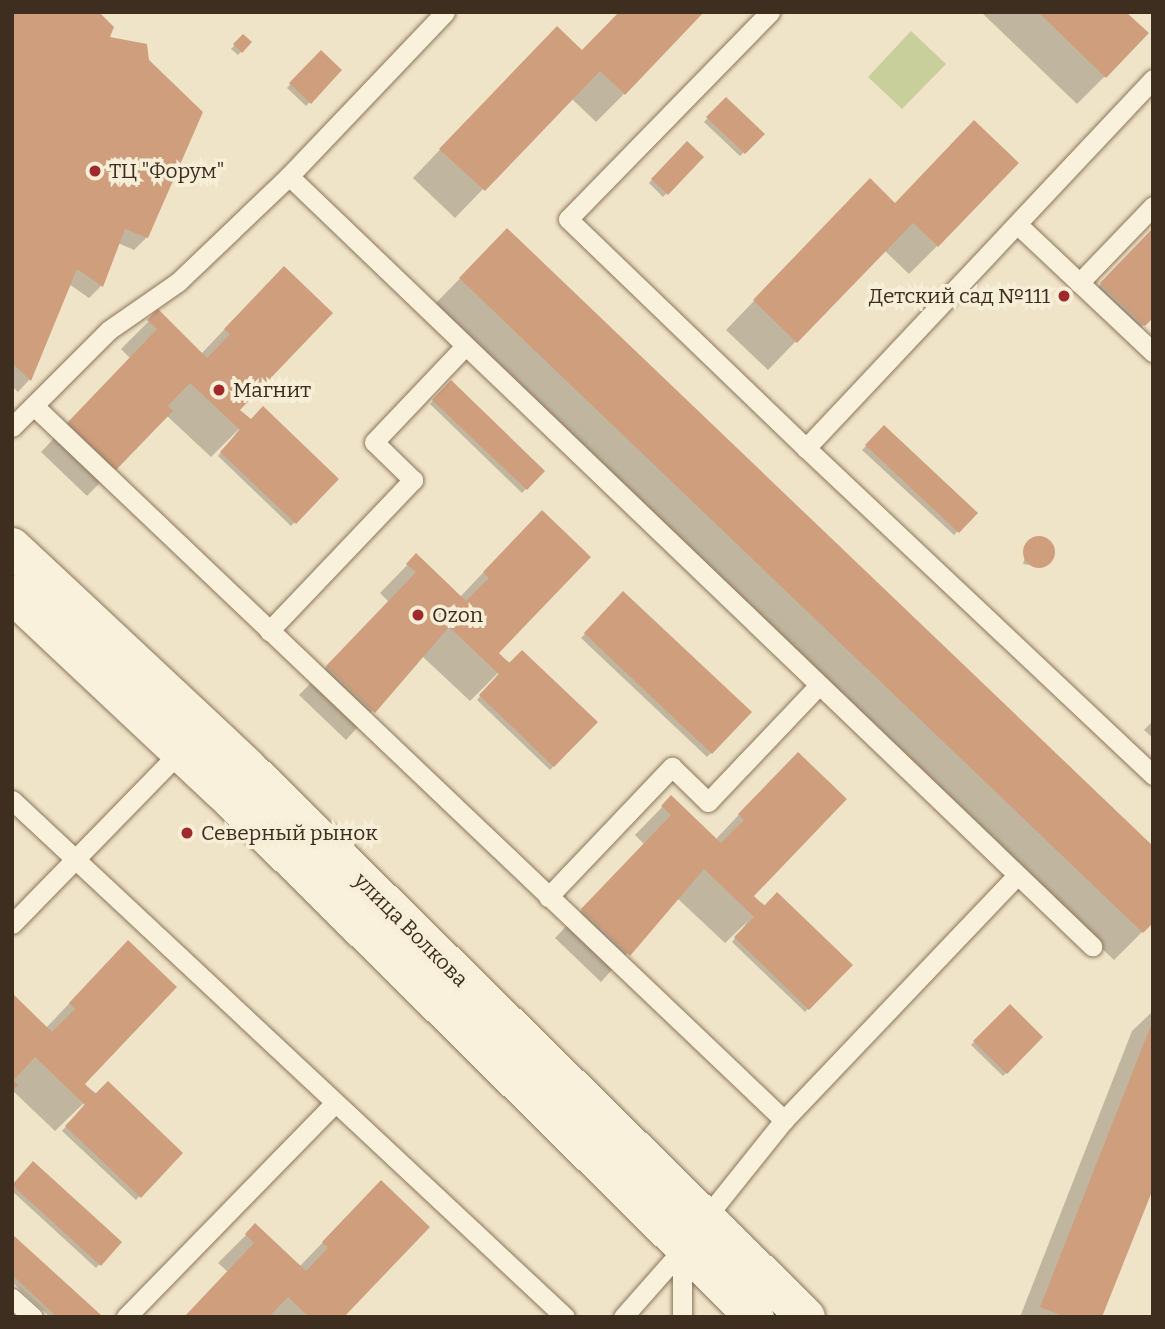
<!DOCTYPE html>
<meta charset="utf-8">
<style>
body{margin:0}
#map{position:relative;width:1165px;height:1329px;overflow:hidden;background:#f0e4c8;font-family:Bitter,serif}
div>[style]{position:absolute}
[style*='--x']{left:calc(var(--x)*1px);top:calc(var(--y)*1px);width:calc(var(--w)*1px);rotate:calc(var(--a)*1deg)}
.green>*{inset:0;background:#c9cf9b}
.shadow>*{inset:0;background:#0003}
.building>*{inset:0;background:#cf9f7d}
.round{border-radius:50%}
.roads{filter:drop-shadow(0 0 2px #8d765c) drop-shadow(0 0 2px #8d765c)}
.lane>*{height:19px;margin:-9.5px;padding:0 9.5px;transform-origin:9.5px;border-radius:9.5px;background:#faf1dc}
.secondary>*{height:38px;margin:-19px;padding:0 19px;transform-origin:19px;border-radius:19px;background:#faf1dc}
.dots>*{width:19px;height:19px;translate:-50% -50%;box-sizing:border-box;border:4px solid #f7eed8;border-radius:50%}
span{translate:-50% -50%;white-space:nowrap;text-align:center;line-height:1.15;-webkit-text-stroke:7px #f7eed8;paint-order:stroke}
.poi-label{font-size:21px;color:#3d2e20}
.left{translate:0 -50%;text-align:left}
.right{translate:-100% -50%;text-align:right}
.street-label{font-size:21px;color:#3d2e20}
.frame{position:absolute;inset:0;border:14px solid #3d2e20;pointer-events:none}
</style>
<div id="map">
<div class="green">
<i style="clip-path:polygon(911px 31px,946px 64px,902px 109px,868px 77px)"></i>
</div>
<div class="shadow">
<i style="clip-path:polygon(12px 12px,108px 38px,147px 237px,134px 250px,118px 243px,101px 286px,89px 298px,69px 284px,29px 380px,18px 392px,12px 386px)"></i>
<i style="clip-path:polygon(981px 12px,1124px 12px,1105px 76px,1077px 104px)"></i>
<i style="clip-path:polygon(243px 36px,250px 42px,238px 55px,231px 49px)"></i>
<i style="clip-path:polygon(321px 52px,340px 70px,306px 106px,287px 88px)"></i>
<i style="clip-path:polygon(582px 52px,624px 94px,596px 122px,571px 98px,455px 218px,413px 178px,529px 56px)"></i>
<i style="clip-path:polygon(726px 99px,762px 134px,740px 156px,704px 122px)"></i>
<i style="clip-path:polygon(687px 143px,701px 157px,663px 197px,649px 183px)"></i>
<i style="clip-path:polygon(870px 180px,937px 246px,909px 274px,884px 250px,768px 370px,726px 330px)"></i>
<i style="clip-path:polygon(1153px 230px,1153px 315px,1136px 333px,1093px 292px)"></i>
<i style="clip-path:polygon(479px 259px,1153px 921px,1114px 960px,432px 307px)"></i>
<i style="clip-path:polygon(256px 296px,237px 410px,336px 479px,291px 526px,218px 456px,241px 427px,211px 457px,166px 415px,87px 496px,41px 452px,130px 358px,121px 349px,158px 312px,201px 354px)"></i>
<i style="clip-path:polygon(451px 382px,543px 471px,522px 493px,430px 404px)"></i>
<i style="clip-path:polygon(884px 427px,975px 513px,954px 535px,862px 450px)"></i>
<i style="clip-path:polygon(514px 540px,496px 653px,595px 722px,550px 770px,477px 700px,503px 668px,470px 701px,422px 656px,346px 740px,299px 695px,389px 602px,380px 593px,416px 556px,460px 597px)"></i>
<i style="clip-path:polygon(1029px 541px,1049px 544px,1043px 567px,1023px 564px)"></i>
<i style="clip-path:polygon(623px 593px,750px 712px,707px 757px,581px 638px)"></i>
<i style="clip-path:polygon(1153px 721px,1153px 738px,1144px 730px)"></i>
<i style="clip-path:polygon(770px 782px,752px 896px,850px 965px,805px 1012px,732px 942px,748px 921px,725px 943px,677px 898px,601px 982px,555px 938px,644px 844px,635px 835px,671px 798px,715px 840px)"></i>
<i style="clip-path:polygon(100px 971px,83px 1084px,181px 1153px,136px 1200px,62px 1131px,92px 1095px,55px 1131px,12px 1090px,12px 996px,46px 1028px)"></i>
<i style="clip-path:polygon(1010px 1007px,1041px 1037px,1003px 1076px,971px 1045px)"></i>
<i style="clip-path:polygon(1153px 1011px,1153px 1184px,1101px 1317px,1020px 1317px,1132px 1031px)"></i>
<i style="clip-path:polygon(33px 1163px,120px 1242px,96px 1268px,12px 1191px)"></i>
<i style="clip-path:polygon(354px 1210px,342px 1317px,185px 1317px,228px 1272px,218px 1263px,255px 1226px,299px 1267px)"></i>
<i style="clip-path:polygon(12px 1236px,97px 1317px,50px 1317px,12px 1282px)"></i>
</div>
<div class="building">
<i style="clip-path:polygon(12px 12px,99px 12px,114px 27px,110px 37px,147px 44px,149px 60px,203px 112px,148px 238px,125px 229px,103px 287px,77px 269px,31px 381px,12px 363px)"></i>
<i style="clip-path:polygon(619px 12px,704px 12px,625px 95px,600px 71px,485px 191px,439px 149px,557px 26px,582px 50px)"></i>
<i style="clip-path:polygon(1038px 12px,1126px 12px,1149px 33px,1106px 78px)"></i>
<i style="clip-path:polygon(243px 34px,252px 42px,242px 53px,233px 44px)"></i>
<i style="clip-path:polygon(321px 50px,342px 70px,311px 104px,289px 83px)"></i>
<i style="clip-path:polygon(726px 97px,765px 134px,745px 154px,706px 117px)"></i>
<i style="clip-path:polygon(974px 120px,1019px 163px,938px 247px,913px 223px,797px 343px,753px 300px,870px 178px,895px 203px)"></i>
<i style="clip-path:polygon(687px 141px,704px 157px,668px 195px,651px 179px)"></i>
<i style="clip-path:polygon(507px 228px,1153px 846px,1153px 923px,1143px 933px,459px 278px)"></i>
<i style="clip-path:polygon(1153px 228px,1153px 318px,1145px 326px,1100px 283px)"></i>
<i style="clip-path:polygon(284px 266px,333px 313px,240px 410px,251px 419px,263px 406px,339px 479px,296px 524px,220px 452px,240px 430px,190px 383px,168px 406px,173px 411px,116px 470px,67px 423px,157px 329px,147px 320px,158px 309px,207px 358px,230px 334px,224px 329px)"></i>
<i style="clip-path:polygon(451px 380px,545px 471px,527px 490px,432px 400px)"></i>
<i style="clip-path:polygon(884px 425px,978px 513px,959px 533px,865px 445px)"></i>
<i style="clip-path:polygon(542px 510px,591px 557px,499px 653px,509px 663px,522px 650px,598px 722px,554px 767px,479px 695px,499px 674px,449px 627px,375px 713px,326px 666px,416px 572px,406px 564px,416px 553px,466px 601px,489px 578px,483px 572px)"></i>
<i class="round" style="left:1023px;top:536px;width:32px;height:32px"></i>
<i style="clip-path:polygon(623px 591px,752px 712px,712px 754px,584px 633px)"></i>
<i style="clip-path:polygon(798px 752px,847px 799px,754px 896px,764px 906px,777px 892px,853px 965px,809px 1010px,734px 937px,754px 917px,704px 869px,630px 956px,581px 909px,671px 815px,661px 806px,671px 795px,721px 843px,744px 820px,738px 814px)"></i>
<i style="clip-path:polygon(128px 940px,177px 987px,85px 1084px,95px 1094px,108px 1081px,183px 1153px,141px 1198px,65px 1126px,85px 1105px,35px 1057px,13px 1081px,18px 1085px,12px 1091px,12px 993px,52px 1032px,75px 1009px,69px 1003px)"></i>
<i style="clip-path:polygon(1010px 1004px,1043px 1037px,1007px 1074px,973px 1041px)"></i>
<i style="clip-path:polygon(1153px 1020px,1153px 1189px,1102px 1317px,1065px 1317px,1040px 1307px)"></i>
<i style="clip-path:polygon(33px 1161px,122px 1242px,101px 1266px,12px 1185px)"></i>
<i style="clip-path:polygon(381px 1180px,430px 1227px,344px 1317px,309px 1317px,288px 1297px,269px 1317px,184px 1317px,254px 1243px,245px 1234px,255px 1223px,306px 1271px,328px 1248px,322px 1242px)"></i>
<i style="clip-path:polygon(12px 1234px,101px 1315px,99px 1317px,57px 1317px,12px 1275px)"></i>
</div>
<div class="roads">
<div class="lane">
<i style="--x:770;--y:12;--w:289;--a:134.3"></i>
<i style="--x:568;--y:219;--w:330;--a:43.9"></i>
<i style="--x:1153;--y:79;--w:507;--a:133.24"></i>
<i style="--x:806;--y:448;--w:477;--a:43.3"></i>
<i style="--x:289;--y:176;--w:1113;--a:43.8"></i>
<i style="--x:1017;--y:224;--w:187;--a:43.3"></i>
<i style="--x:1079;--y:283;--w:107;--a:-46.1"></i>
<i style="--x:34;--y:406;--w:1036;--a:43.59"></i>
<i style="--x:784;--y:1120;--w:129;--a:128.7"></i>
<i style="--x:12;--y:427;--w:137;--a:-45"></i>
<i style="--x:109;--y:330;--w:84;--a:-34.8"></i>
<i style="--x:178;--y:282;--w:153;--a:-43.7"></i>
<i style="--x:289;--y:176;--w:226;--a:-46.4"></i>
<i style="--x:269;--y:631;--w:209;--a:-46.4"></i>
<i style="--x:413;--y:480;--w:54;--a:-135.7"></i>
<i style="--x:374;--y:442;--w:132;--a:-46.5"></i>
<i style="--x:12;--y:800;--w:757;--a:43.07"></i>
<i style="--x:548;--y:897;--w:180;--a:-46.4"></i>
<i style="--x:672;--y:767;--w:50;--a:44.2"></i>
<i style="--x:708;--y:802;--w:161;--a:-46.5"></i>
<i style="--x:12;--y:924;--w:240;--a:-45.7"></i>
<i style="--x:784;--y:1120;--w:338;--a:-46.4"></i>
<i style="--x:12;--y:1298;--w:28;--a:42"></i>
<i style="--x:126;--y:1317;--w:299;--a:-45.7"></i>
<i style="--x:623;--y:1317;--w:89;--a:-48.6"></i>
<i style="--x:682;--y:1317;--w:67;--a:-90"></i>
</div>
<div class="secondary">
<i style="--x:12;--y:547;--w:322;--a:43.1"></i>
<i style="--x:247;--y:767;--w:784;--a:44.54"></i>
<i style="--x:12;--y:594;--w:289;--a:43.2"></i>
<i style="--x:223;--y:792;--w:747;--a:44.62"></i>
</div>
</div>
<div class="dots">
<i style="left:95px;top:171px;background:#9e2a2b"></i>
<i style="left:1064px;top:296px;background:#9e2a2b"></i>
<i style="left:219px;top:390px;background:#9e2a2b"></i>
<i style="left:418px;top:615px;background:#9e2a2b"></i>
<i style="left:187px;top:833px;background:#9e2a2b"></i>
</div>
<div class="poi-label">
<span class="left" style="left:109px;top:171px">ТЦ "Форум"</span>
<span class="right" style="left:1050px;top:296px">Детский сад №111</span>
<span class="left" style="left:233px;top:390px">Магнит</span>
<span class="left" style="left:432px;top:615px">Ozon</span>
<span class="left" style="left:201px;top:833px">Северный рынок</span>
</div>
<div class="street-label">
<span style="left:411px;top:930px;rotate:45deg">улица Волкова</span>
</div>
<div class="frame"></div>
</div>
